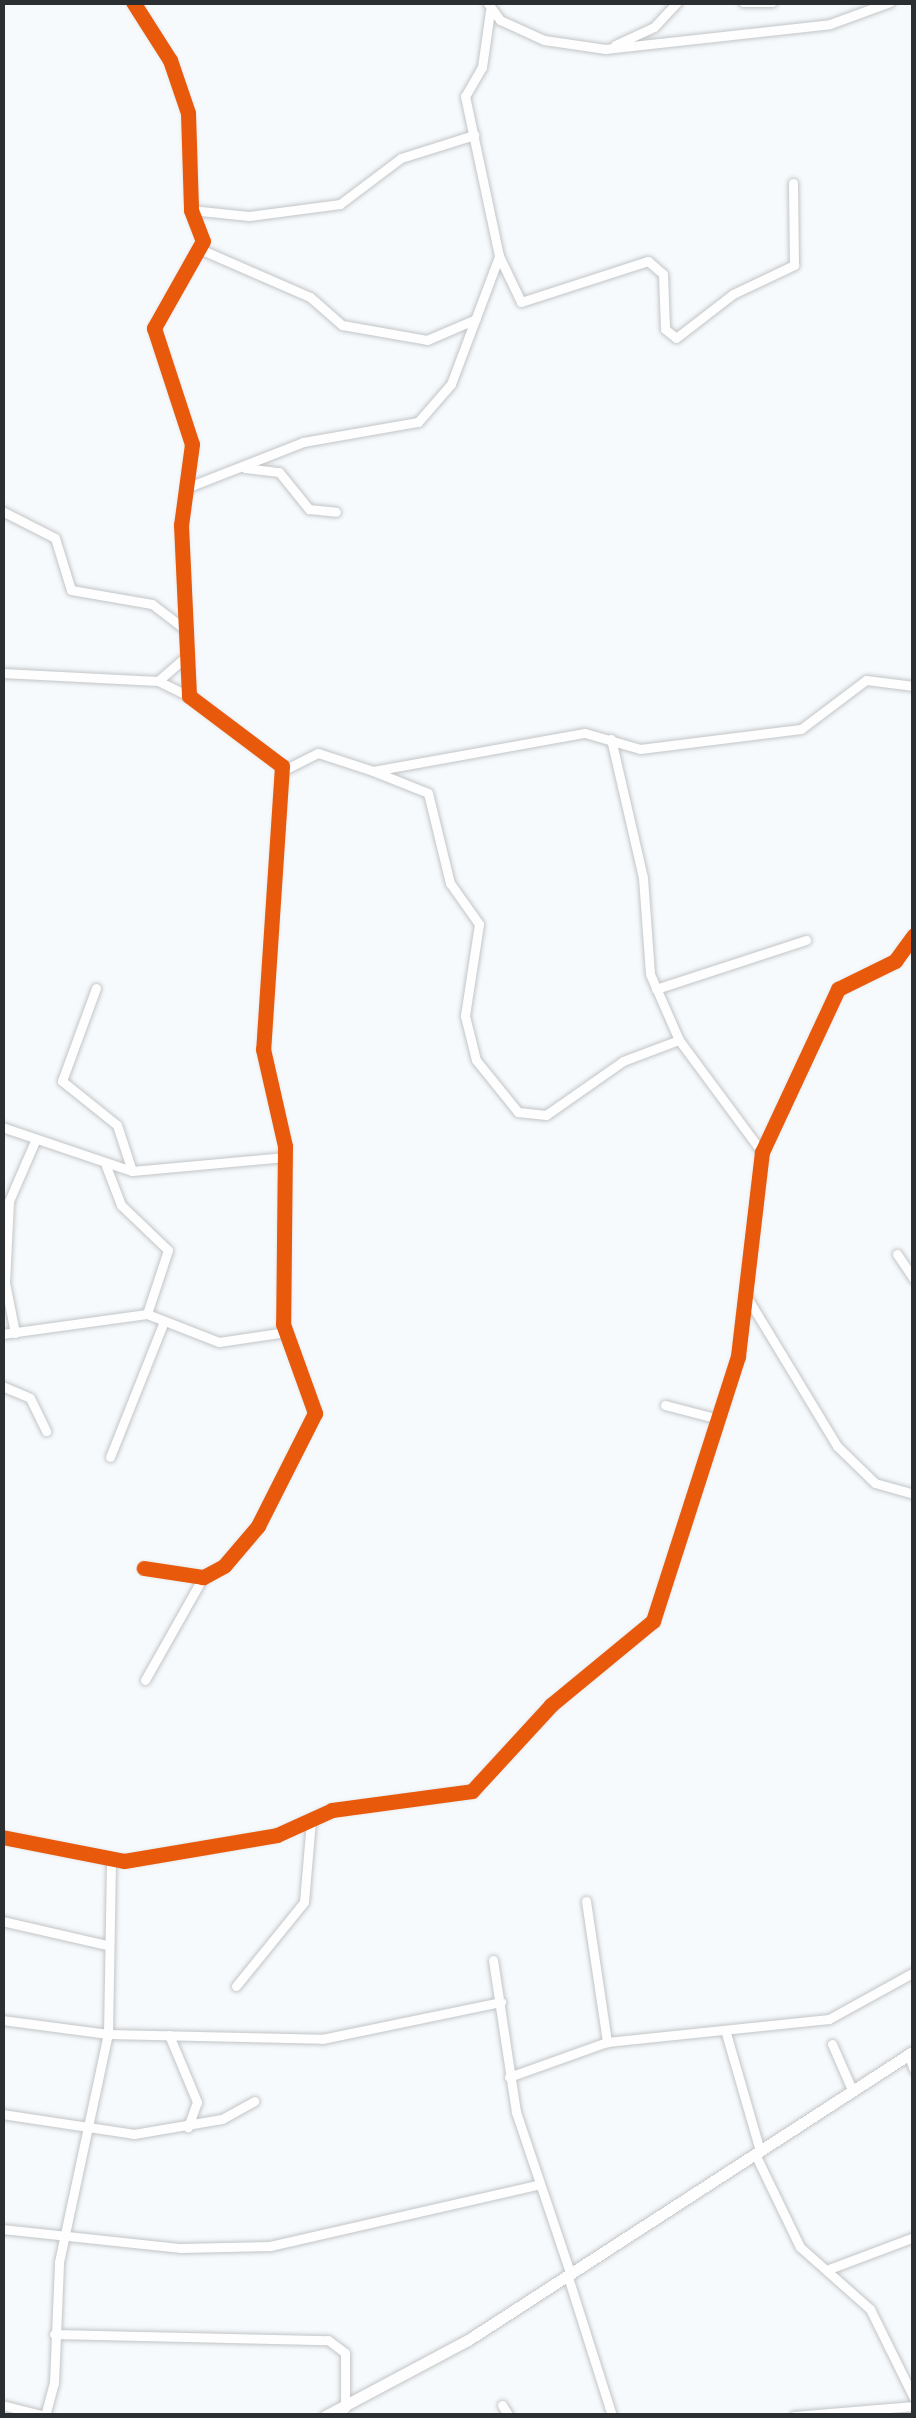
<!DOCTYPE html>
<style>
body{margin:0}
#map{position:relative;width:916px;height:2418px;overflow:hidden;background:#f7fafc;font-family:"Work Sans",sans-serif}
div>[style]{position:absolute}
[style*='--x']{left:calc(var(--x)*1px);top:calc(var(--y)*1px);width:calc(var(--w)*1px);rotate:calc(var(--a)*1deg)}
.roads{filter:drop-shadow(0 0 2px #c2c5c7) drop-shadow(0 0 2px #c2c5c7)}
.minor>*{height:9px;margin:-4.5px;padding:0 4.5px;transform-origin:4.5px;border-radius:4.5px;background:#fefeff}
.tertiary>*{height:11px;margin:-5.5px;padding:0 5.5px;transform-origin:5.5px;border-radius:5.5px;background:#fefeff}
.cycleway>*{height:15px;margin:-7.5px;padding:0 7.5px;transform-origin:7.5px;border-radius:7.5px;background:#e8590c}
span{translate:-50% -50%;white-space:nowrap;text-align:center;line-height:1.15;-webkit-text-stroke:8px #fff;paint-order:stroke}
.frame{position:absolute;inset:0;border:5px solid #2c2f31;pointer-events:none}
</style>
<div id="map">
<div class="roads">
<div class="minor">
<i style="--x:133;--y:2;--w:69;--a:57.5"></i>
<i style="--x:170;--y:60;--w:56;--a:71.2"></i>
<i style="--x:188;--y:113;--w:97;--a:88.2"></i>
<i style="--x:191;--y:210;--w:33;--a:69"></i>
<i style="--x:203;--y:241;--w:100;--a:119.4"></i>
<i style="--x:154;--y:328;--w:122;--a:71.9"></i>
<i style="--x:192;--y:444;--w:82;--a:97.7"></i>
<i style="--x:181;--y:525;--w:171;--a:87.3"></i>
<i style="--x:189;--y:696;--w:116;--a:37"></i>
<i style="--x:282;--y:766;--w:284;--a:93.8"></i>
<i style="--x:263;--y:1049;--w:99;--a:77.2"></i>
<i style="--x:285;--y:1146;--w:178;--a:90.6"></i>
<i style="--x:283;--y:1324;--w:95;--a:70.2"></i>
<i style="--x:315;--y:1413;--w:127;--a:116.8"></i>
<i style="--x:258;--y:1526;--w:52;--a:130.4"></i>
<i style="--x:224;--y:1566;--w:24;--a:152"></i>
<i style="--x:203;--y:1577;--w:60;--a:-171.3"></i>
<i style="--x:487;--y:2;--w:22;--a:54"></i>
<i style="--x:500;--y:20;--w:48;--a:24.4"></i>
<i style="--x:544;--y:40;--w:62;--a:8.4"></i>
<i style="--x:605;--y:49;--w:226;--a:-6.3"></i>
<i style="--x:830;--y:24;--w:64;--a:-20.1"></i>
<i style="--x:743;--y:2;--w:29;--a:0"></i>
<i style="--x:490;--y:11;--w:57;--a:98.1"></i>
<i style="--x:482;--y:67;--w:34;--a:120"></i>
<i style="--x:465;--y:96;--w:164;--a:78"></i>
<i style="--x:499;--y:256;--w:51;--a:64.4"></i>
<i style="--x:521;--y:302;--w:133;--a:-17.9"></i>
<i style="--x:648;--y:261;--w:20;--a:41"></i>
<i style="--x:663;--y:274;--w:55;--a:87.9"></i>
<i style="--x:665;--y:329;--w:14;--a:39"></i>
<i style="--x:676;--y:338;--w:72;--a:-37.7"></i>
<i style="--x:733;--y:294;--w:68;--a:-25.4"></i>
<i style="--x:794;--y:265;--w:82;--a:-90.7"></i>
<i style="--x:615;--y:45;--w:43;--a:-24.8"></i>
<i style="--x:654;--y:27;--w:34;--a:-47"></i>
<i style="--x:191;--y:210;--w:58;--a:5.9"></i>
<i style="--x:249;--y:216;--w:92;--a:-7.5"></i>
<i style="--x:340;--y:204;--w:76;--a:-37"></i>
<i style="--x:401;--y:158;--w:77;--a:-17.5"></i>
<i style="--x:202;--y:250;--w:118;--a:23.5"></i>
<i style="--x:310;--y:297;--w:43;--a:41.2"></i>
<i style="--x:342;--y:325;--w:86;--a:10"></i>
<i style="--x:427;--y:340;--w:53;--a:-23.2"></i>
<i style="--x:245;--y:468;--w:34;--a:7"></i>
<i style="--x:279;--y:472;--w:48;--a:51"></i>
<i style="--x:309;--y:509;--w:27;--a:6"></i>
<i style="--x:191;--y:486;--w:120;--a:-21.4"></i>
<i style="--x:303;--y:442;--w:117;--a:-9.9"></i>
<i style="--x:418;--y:422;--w:50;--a:-49"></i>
<i style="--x:451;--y:384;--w:137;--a:-69.4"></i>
<i style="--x:2;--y:511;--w:59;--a:27"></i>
<i style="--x:55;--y:538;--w:54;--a:72.9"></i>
<i style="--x:71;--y:590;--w:82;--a:9.8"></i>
<i style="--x:152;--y:604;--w:43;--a:37.4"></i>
<i style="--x:2;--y:673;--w:156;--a:2.9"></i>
<i style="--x:158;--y:681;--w:34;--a:26"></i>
<i style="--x:158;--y:681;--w:37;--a:-41"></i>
<i style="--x:611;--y:739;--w:143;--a:77"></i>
<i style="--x:643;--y:878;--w:96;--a:85.8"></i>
<i style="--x:650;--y:974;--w:72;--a:66.3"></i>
<i style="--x:679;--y:1040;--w:139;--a:53.5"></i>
<i style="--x:282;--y:771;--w:40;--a:-26.6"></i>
<i style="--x:318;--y:753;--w:58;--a:18.1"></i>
<i style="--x:373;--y:771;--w:215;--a:-10.2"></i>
<i style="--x:585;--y:733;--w:57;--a:16.2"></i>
<i style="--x:640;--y:749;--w:162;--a:-7.1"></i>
<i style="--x:801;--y:729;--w:81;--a:-37"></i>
<i style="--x:866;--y:680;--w:48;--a:7.1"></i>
<i style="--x:373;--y:771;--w:59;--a:21.8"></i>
<i style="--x:428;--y:793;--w:93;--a:76.3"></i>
<i style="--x:450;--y:883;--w:50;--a:54.7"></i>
<i style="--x:479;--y:924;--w:93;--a:98.7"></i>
<i style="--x:465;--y:1016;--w:45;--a:76"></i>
<i style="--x:476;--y:1060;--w:67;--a:51.1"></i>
<i style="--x:518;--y:1112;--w:28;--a:6"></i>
<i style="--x:546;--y:1115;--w:94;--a:-35"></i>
<i style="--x:623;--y:1061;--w:60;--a:-20.6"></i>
<i style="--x:96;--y:988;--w:99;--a:110.1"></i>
<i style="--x:62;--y:1081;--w:70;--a:38.7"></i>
<i style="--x:117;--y:1125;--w:48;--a:71.9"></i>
<i style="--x:656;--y:989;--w:158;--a:-18.1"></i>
<i style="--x:2;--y:1127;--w:137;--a:18.7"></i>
<i style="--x:132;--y:1171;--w:154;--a:-5.2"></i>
<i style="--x:106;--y:1166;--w:42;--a:69"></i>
<i style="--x:121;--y:1205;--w:65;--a:43.8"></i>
<i style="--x:168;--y:1250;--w:67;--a:108.2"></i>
<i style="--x:897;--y:1254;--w:30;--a:56"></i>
<i style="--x:745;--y:1294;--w:178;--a:58.8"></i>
<i style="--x:837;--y:1446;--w:53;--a:44.2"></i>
<i style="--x:875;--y:1483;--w:41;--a:15.8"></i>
<i style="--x:15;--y:1333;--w:51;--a:-101.3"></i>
<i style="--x:5;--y:1283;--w:82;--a:-87.2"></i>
<i style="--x:9;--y:1201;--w:65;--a:-66.6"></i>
<i style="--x:2;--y:1334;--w:146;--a:-7.9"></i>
<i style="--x:147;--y:1314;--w:77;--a:21.3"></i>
<i style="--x:219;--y:1342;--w:68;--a:-8.5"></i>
<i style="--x:2;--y:1386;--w:30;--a:23"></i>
<i style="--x:30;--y:1398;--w:37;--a:64"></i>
<i style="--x:665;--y:1405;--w:52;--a:14.6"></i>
<i style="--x:110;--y:1457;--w:146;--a:-68.3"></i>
<i style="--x:145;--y:1680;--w:118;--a:-60.6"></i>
<i style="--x:2;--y:1837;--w:124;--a:11.1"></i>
<i style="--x:124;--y:1861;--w:155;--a:-9.6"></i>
<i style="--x:277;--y:1835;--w:60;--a:-24.4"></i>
<i style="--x:332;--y:1810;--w:141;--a:-7.7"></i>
<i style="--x:472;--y:1791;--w:117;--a:-47.4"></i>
<i style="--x:551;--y:1705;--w:132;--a:-39.5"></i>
<i style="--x:653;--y:1621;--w:278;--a:-72.2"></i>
<i style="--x:738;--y:1356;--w:205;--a:-83.3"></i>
<i style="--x:762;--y:1152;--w:180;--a:-65"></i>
<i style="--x:838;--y:989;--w:64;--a:-26.2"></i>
<i style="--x:895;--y:961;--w:32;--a:-54"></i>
<i style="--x:586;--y:1901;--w:143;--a:81.5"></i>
<i style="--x:2;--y:1921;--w:108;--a:12.9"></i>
<i style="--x:493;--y:1960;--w:154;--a:81.4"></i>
<i style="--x:516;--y:2112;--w:172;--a:71.4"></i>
<i style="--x:236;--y:1986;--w:108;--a:-51"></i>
<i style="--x:304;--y:1902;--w:82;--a:-85.1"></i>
<i style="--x:2;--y:2020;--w:107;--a:7.5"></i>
<i style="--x:108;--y:2034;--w:214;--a:1.3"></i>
<i style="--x:322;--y:2039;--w:183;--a:-11.7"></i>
<i style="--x:726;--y:2033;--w:123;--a:73.9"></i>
<i style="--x:169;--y:2035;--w:73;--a:67.3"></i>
<i style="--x:197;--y:2102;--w:27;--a:110"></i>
<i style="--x:832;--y:2044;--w:52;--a:66.4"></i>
<i style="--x:908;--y:2054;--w:17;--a:69"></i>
<i style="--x:509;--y:2077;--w:104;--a:-19.7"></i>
<i style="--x:607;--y:2042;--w:223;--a:-5.9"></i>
<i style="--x:829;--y:2019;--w:97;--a:-28.9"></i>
<i style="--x:2;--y:2114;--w:134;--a:8.6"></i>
<i style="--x:134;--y:2134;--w:89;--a:-9.7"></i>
<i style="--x:222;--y:2119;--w:37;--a:-29"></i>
<i style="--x:755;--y:2154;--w:103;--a:64.2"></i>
<i style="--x:800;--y:2247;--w:94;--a:41.5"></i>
<i style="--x:870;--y:2309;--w:99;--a:63.7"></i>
<i style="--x:2;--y:2229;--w:180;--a:6.1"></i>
<i style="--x:181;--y:2248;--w:89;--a:-1.3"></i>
<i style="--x:270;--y:2246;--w:274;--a:-12.9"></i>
<i style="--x:829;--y:2269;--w:91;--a:-20.6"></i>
<i style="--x:568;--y:2277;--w:146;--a:72.4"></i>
<i style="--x:54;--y:2334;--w:274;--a:1.3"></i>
<i style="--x:328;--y:2340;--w:21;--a:37"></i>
<i style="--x:345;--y:2353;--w:55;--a:90"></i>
<i style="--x:2;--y:2405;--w:44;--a:14.3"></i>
<i style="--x:45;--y:2416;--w:34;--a:-75"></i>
<i style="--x:54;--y:2383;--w:121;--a:-87.6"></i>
<i style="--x:59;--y:2262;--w:233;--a:-77.9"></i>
<i style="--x:108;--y:2034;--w:173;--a:-89"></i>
<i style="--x:502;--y:2405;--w:13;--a:58"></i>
<i style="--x:794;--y:2416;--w:120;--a:-4.8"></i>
</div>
<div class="tertiary">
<i style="--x:325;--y:2416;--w:162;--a:-28"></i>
<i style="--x:468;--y:2340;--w:531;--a:-32.94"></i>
</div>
</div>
<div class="cycleway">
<i style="--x:133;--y:2;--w:69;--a:57.5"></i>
<i style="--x:170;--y:60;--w:56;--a:71.2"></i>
<i style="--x:188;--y:113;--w:97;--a:88.2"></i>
<i style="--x:191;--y:210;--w:33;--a:69"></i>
<i style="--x:203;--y:241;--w:100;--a:119.4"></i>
<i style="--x:154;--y:328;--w:122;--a:71.9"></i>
<i style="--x:192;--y:444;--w:82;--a:97.7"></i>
<i style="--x:181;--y:525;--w:171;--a:87.3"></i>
<i style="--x:189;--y:696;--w:116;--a:37"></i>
<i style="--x:282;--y:766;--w:284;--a:93.8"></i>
<i style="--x:263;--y:1049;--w:99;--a:77.2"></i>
<i style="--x:285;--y:1146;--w:178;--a:90.6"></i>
<i style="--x:283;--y:1324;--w:95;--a:70.2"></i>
<i style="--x:315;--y:1413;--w:127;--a:116.8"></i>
<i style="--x:258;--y:1526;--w:52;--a:130.4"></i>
<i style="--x:224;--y:1566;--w:24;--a:152"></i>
<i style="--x:203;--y:1577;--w:60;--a:-171.3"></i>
<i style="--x:2;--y:1837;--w:124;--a:11.1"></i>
<i style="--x:124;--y:1861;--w:155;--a:-9.6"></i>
<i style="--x:277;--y:1835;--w:60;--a:-24.4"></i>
<i style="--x:332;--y:1810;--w:141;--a:-7.7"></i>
<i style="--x:472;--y:1791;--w:117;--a:-47.4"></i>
<i style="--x:551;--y:1705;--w:132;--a:-39.5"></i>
<i style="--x:653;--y:1621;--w:278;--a:-72.2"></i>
<i style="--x:738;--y:1356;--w:205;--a:-83.3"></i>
<i style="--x:762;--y:1152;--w:180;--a:-65"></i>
<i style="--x:838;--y:989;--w:64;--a:-26.2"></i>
<i style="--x:895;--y:961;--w:32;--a:-54"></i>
</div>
<div class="frame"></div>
</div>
